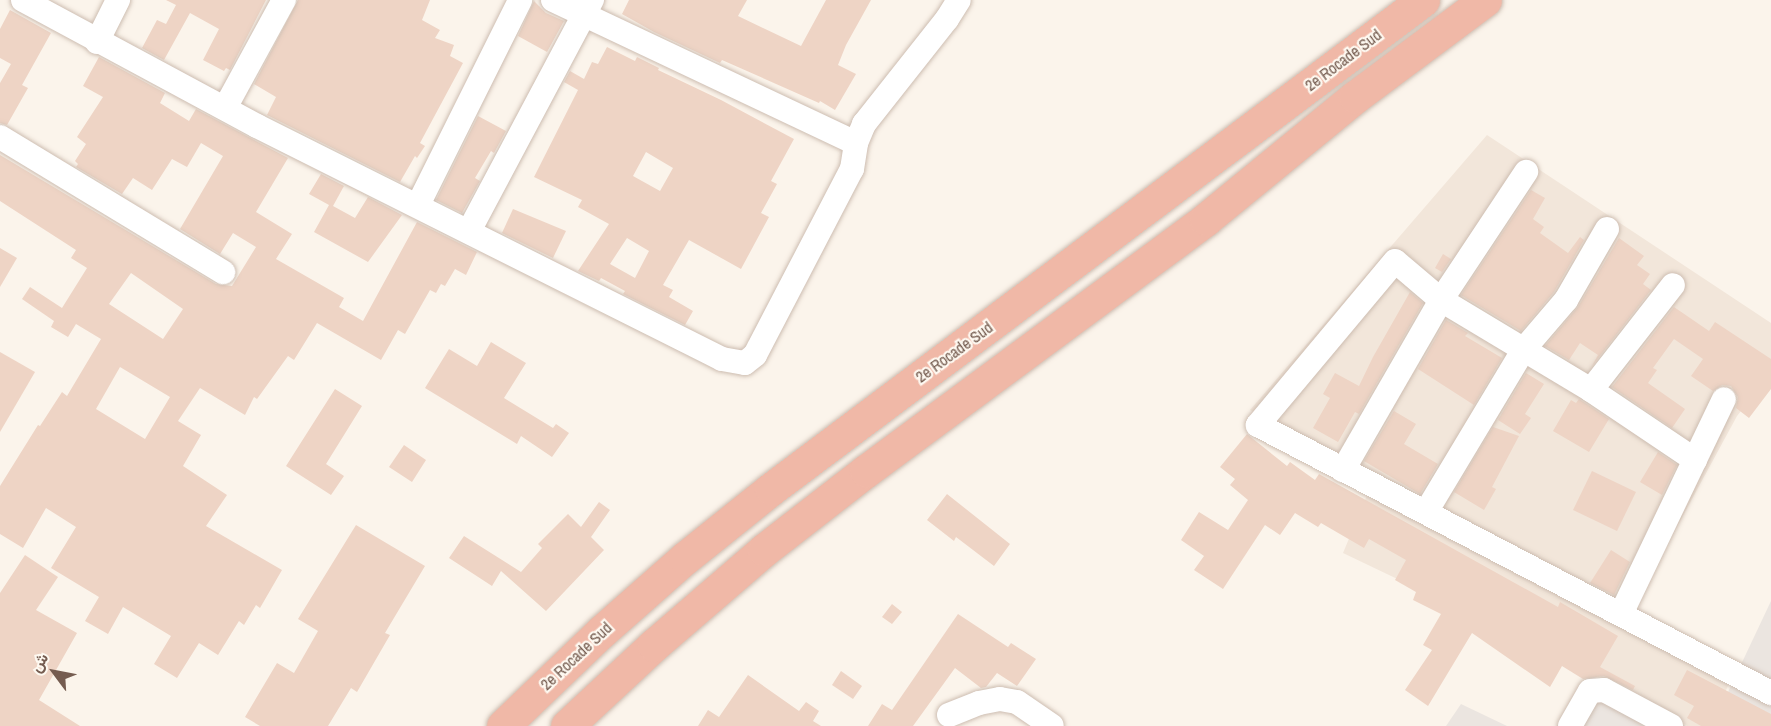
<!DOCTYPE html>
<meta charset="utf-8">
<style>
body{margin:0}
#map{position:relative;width:1771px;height:726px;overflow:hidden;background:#fbf4eb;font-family:"Archivo Narrow",Vazirmatn,sans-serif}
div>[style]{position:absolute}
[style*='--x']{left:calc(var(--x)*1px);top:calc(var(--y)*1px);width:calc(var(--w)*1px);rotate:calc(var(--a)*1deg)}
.residential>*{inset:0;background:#f2e6da}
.industrial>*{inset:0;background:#ebe5e0}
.building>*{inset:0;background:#eed4c5}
.roads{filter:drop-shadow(0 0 2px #cdbdb1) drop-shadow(0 0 2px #cdbdb1)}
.minor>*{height:24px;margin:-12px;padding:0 12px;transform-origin:12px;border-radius:12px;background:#fff}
.highway>*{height:33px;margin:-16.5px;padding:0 16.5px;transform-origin:16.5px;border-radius:16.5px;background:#f0b8a7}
span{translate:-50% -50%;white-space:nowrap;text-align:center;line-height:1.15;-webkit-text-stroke:4.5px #fef9f1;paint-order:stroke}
.street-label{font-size:16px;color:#755c50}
.north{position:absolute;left:24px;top:642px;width:60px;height:60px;-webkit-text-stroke:4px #fef9f1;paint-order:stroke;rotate:302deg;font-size:16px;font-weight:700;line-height:24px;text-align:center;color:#755c50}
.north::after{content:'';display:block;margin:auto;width:21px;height:27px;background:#755c50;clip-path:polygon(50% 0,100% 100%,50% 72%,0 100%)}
</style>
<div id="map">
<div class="residential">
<i style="clip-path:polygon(1487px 135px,1771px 323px,1771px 374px,1737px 416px,1633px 608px,1737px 664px,1711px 726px,1687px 726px,1596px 674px,1343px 553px,1373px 481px,1250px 410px)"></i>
</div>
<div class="industrial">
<i style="clip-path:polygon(1771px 601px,1771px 726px,1712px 726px)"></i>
<i style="clip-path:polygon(1589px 674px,1686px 726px,1557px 726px)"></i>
<i style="clip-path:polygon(1461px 704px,1507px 726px,1446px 726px)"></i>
</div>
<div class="building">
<i style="clip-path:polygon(166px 0,266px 0,230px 70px,226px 68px,224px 71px,203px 60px,219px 29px,190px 13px,164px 60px,142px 48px,157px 20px,166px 24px,176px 5px)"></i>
<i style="clip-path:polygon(298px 0,430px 0,422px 20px,440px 30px,435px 38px,454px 45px,450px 56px,463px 63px,420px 143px,425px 146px,417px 158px,415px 156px,400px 182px,267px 115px,276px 97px,254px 84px)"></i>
<i style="clip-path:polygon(629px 0,747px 0,738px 16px,801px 46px,826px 0,871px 0,846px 45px,838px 65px,856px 74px,835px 110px,820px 101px,819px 103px,722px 60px,720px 63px,654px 32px,622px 14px)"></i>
<i style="clip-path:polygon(534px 1px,546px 13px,564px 21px,547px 52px,518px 36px)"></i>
<i style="clip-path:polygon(10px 10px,51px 33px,22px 85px,28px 88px,7px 125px,0 123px,0 83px,11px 64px,0 58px,0 29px)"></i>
<i style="clip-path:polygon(evenodd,607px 47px,635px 61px,637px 57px,659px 68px,658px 70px,721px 100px,794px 139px,771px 181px,777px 184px,761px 213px,769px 217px,741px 269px,689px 240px,663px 285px,673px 290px,669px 297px,693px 311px,685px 325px,623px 294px,625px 291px,601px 278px,599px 281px,578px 271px,609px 224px,578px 207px,582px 200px,534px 177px,578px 90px,564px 82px,570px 71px,584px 79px,592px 62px,598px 64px,607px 47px,646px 152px,673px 168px,660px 191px,633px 176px,646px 152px,607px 47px,627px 238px,649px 251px,635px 278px,610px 264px,627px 238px)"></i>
<i style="clip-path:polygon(evenodd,99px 57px,165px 93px,160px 103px,189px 121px,196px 109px,288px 158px,256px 212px,292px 234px,276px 259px,344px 298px,339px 307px,363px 321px,417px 222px,477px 252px,466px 275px,455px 269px,445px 286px,441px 284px,436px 293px,430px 290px,405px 334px,398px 330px,381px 360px,317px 323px,294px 360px,288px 356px,257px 399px,254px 397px,245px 415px,200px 388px,178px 421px,201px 435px,183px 466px,227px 495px,206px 526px,282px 570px,260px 608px,256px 605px,244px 625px,239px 621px,218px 655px,199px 643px,177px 678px,154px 664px,171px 636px,123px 607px,108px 634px,85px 621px,99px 597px,51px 568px,76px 527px,46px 508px,23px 548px,0 534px,0 486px,38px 425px,40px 426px,62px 392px,67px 396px,101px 339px,76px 324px,68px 337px,51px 327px,54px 321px,22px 299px,30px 287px,62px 308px,87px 268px,71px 258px,76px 250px,0 201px,0 155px,216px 284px,232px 286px,256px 247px,233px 233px,220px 254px,180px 229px,223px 156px,201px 143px,187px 167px,172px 159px,152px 190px,133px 178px,122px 194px,76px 167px,78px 164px,75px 161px,86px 144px,77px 137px,103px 97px,83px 86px,99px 57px,131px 273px,183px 309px,163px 339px,109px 304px,131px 273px,99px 57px,120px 367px,170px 397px,145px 439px,96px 409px,120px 367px)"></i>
<i style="clip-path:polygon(478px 116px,506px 131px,494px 153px,491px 151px,475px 178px,480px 181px,462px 213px,436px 200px)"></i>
<i style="clip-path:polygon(321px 174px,344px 186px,333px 206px,355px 218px,368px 197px,402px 215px,368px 262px,314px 232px,329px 205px,309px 194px)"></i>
<i style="clip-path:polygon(1531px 190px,1545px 198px,1533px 219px,1544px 227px,1540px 233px,1568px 253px,1580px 237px,1584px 240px,1554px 292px,1521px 331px,1461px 295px)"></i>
<i style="clip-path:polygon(513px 209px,566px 231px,553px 258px,502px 233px)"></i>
<i style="clip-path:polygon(1619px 238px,1644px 256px,1637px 265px,1650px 274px,1643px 284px,1651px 290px,1592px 366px,1598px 355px,1580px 343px,1569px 360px,1545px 346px,1578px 307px)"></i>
<i style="clip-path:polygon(0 248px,17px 258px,0 287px)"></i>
<i style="clip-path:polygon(1443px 254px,1451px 259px,1442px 272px,1435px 268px)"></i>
<i style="clip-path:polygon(1410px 292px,1423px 303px,1359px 414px,1355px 412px,1338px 442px,1313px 428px,1330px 398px,1323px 394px,1335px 373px,1359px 386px,1373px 357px)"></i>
<i style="clip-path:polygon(1674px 307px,1709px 331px,1715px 322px,1771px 359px,1771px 389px,1749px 418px,1736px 408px,1738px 397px,1731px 386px,1722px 385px,1713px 391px,1691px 376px,1703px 359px,1674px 339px,1653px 368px,1657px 370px,1648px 383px,1685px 409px,1672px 428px,1612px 387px)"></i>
<i style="clip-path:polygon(1446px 320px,1468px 333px,1465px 336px,1502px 358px,1474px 405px,1418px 369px)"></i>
<i style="clip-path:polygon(491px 342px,526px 363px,504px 398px,553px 428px,556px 424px,569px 433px,552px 457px,521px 436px,517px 444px,425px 388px,449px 349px,477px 366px)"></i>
<i style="clip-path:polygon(0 352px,35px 372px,0 432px)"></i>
<i style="clip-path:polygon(1526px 373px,1544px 384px,1525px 414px,1531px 418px,1520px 434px,1498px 420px)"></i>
<i style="clip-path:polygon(335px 389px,362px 406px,326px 464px,344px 476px,331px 495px,286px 466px)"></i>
<i style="clip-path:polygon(1579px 399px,1609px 419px,1589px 452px,1553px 431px,1571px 400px,1576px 403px)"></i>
<i style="clip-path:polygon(1394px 411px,1416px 424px,1404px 444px,1438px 464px,1420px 494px,1364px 461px)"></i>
<i style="clip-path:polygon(1493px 427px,1519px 436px,1492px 487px,1496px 489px,1484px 510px,1454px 492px)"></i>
<i style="clip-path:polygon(1247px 434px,1287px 466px,1290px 462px,1315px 480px,1319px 474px,1558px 607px,1560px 602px,1618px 636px,1600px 667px,1635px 686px,1633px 690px,1604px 676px,1583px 679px,1562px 666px,1550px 687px,1472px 633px,1428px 706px,1405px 690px,1432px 650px,1423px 645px,1441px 614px,1413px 600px,1416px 592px,1395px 580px,1406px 560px,1369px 539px,1364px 548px,1321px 523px,1318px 527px,1295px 513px,1280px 535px,1265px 525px,1223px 589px,1194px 570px,1204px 556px,1181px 540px,1199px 512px,1228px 530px,1248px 500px,1230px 485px,1235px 479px,1220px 467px)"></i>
<i style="clip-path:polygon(404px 445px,426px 460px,412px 482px,389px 467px)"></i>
<i style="clip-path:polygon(1658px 452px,1677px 465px,1662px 495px,1640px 482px)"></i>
<i style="clip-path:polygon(1592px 471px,1636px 492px,1617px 531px,1573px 510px)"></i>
<i style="clip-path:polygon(947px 494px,1010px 544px,994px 566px,956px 537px,954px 541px,927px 520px)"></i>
<i style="clip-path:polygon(599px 502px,610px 510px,591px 537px,604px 550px,546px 611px,501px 571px,492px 586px,449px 558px,464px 536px,521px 572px,542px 548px,538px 544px,568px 514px,581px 527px)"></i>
<i style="clip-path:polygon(356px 525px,425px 566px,385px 633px,390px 635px,357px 692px,351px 688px,328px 726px,260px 726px,245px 717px,277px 663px,294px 673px,318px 631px,298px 619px)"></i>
<i style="clip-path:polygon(1611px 550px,1630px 562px,1614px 595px,1590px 583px)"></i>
<i style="clip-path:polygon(25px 555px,58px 577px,36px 610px,77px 633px,39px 700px,80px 726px,0 726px,0 593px)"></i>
<i style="clip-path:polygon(892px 604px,902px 612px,892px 624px,882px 617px)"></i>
<i style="clip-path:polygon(958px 614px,1008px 647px,1011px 643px,1036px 659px,1017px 686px,997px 673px,986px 687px,981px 688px,955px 668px,913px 726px,868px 726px,882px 704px,892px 710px)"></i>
<i style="clip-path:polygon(1687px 670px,1771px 714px,1771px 726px,1701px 726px,1687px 718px,1694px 706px,1674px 695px)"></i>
<i style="clip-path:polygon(841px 671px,862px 686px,853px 699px,832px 685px)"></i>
<i style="clip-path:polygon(748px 675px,799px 711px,806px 702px,819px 711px,813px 721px,821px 726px,698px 726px,708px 710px,719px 717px)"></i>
</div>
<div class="roads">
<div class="minor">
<i style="--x:23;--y:0;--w:266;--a:28.3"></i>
<i style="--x:257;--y:126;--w:520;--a:26.61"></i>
<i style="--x:722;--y:359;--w:23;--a:10"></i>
<i style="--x:745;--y:363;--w:13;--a:-39"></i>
<i style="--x:755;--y:355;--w:210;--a:-62.5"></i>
<i style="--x:852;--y:169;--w:26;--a:-81"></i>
<i style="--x:856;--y:143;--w:21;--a:-67"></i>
<i style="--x:864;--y:124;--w:134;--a:-51.7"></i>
<i style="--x:947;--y:19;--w:22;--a:-58"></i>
<i style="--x:553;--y:0;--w:335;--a:25.3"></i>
<i style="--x:97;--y:42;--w:47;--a:-63.4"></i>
<i style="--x:225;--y:108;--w:123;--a:-61.4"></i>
<i style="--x:0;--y:137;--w:261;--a:31.2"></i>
<i style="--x:418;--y:205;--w:229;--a:-63.5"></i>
<i style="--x:469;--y:231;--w:262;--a:-62"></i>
<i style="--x:1591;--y:390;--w:133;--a:-52"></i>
<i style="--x:1695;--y:460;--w:125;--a:-146.1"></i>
<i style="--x:1591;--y:390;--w:175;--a:-149"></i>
<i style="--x:1441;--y:300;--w:60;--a:-139.7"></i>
<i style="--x:1395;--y:261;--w:214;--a:129.9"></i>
<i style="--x:1258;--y:425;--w:579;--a:27.58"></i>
<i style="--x:1343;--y:470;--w:196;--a:-60"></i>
<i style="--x:1441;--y:300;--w:154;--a:-56.4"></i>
<i style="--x:1426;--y:512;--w:190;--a:-59"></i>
<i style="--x:1524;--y:349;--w:65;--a:-49.4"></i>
<i style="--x:1566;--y:300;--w:82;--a:-60"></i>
<i style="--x:1621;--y:614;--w:238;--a:-64.4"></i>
<i style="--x:949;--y:715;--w:32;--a:-22"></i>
<i style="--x:979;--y:703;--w:21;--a:-11"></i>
<i style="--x:1000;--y:699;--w:17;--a:10"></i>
<i style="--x:1017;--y:702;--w:42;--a:34.4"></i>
<i style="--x:1570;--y:726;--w:40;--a:-60.3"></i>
<i style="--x:1590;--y:691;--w:14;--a:-4"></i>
<i style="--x:1604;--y:690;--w:76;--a:28.2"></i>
</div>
<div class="highway">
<i style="--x:503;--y:726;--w:136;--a:-43.8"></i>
<i style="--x:601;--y:632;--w:112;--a:-41.4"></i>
<i style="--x:685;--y:558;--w:110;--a:-38.7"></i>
<i style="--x:771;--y:489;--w:815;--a:-36.87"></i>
<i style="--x:567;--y:726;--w:119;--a:-43"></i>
<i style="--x:654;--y:645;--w:145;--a:-40.8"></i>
<i style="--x:764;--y:550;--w:129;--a:-37.8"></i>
<i style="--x:866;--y:471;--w:423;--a:-36.5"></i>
<i style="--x:1206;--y:219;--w:193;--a:-39.3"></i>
<i style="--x:1355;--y:97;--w:162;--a:-36.7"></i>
</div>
</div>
<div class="street-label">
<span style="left:1343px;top:60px;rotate:-37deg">2e Rocade Sud</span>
<span style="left:954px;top:352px;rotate:-36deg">2e Rocade Sud</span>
<span style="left:576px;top:656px;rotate:-43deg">2e Rocade Sud</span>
</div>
<div class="north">ش</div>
</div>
